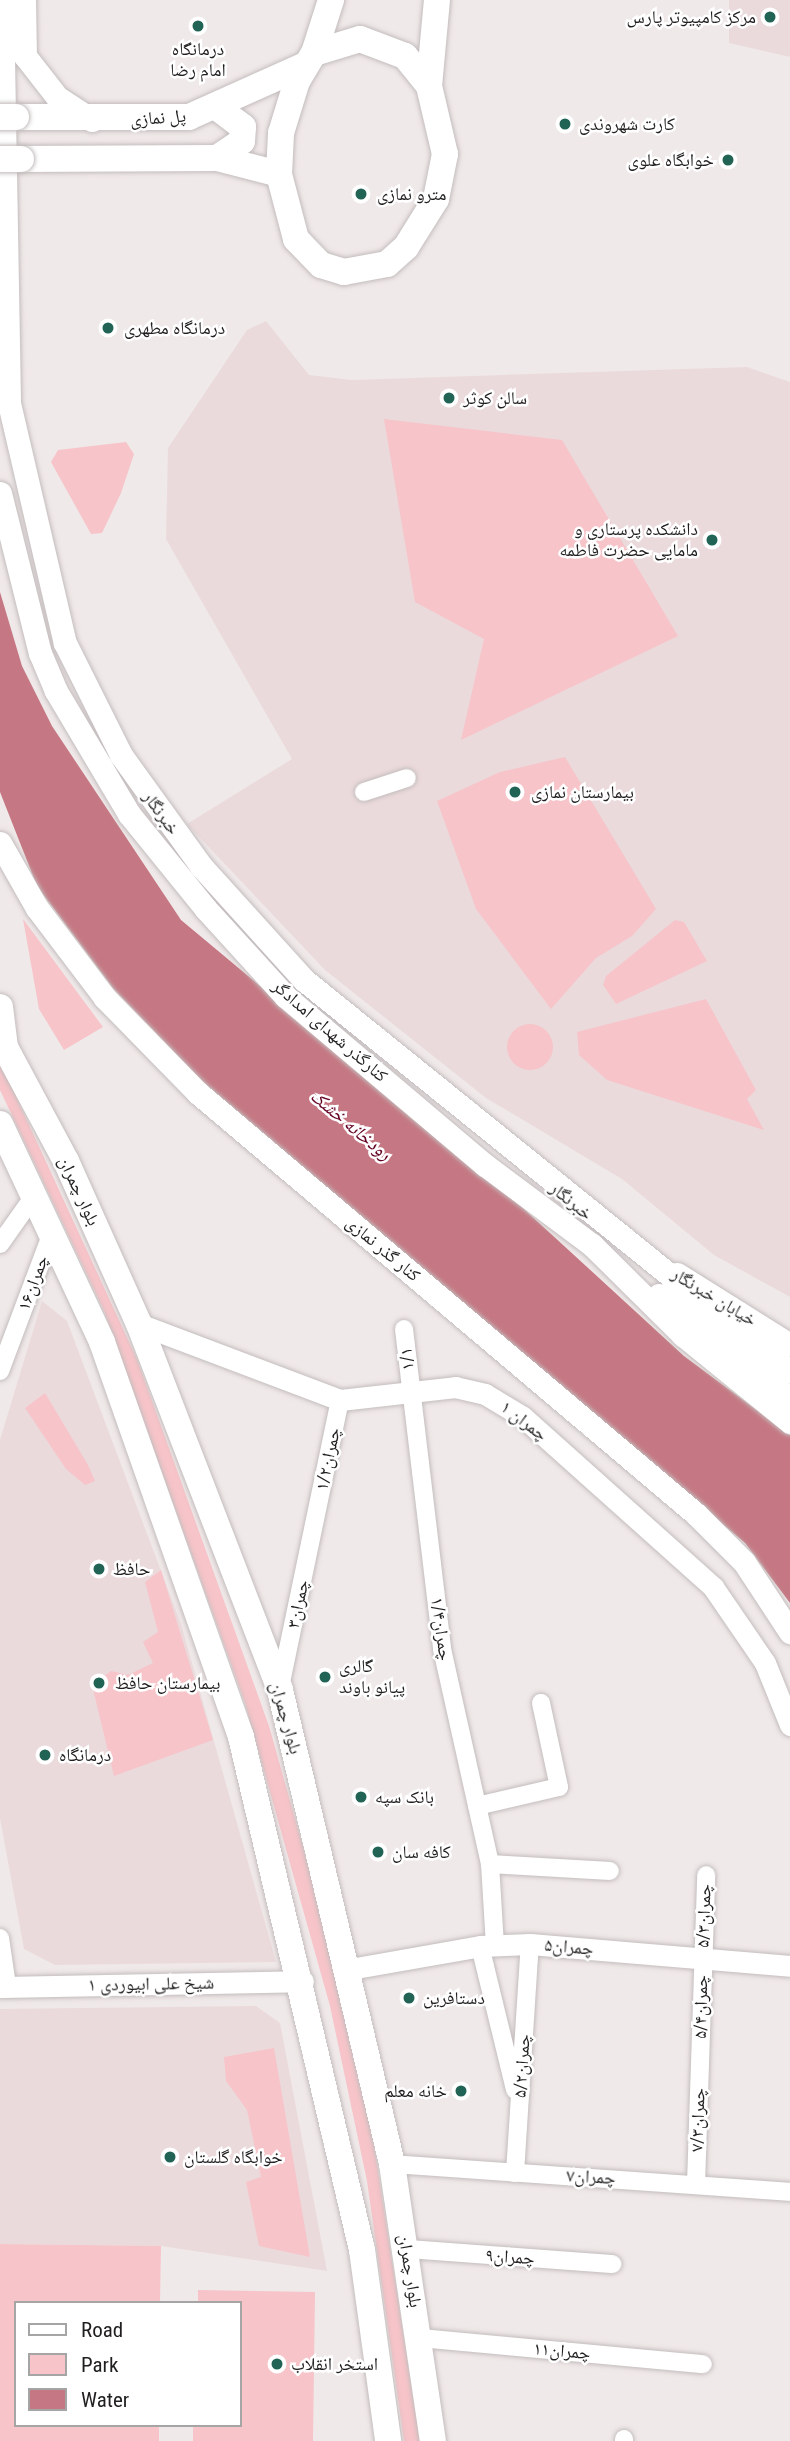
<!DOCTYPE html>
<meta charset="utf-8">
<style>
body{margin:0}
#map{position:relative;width:790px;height:2441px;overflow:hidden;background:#f0e9e9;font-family:"Roboto Condensed","Noto Naskh Arabic",sans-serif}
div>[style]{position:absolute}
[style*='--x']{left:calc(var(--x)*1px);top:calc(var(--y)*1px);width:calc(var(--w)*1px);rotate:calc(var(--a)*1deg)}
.built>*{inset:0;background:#ebdadc}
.green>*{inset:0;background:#f6c4c9}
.round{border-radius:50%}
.water>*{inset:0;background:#c57883}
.roads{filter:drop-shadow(0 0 2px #c4bdbd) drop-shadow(0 0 2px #c4bdbd)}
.minor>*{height:18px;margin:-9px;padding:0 9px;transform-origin:9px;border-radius:9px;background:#fff}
.tertiary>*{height:21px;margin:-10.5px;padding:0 10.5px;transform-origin:10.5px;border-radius:10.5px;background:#fff}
.secondary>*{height:23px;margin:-11.5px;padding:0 11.5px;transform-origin:11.5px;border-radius:11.5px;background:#fff}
.primary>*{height:26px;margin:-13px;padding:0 13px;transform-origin:13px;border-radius:13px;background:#fff}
.bridges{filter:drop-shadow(0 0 2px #c4bdbd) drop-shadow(0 0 2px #c4bdbd)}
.primary-bridge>*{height:26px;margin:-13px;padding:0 13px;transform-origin:13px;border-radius:13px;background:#fff}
.dots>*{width:19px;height:19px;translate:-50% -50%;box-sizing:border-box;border:4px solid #fff;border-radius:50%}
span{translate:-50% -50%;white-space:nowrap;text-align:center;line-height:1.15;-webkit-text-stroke:5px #fff;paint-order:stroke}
.poi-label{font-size:18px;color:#201e1e}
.right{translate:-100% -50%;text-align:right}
.left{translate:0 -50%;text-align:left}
.street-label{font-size:18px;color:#201e1e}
.water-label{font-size:19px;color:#650324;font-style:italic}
.legend{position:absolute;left:14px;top:2301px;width:228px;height:126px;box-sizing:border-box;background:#fff;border:2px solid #a6a5a5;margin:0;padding:9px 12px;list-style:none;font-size:21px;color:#201e1e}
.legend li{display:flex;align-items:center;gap:14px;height:35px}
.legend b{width:35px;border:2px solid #a6a5a5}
</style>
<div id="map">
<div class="built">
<i style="clip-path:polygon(729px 0,790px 0,790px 57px,729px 43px)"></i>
<i style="clip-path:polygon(266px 321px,309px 375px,352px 380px,747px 367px,790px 382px,790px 1297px,714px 1255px,622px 1179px,486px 1098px,325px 970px,187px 824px,292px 759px,166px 539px,168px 448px,247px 330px)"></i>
<i style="clip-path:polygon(42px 1301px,67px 1321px,181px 1624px,276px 1962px,55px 1965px,24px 1949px,0 1818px,0 1440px)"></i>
<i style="clip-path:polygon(256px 2006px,280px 2023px,327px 2271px,161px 2246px,0 2244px,0 2009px)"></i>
</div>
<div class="green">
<i style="clip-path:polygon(384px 419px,562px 440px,678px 636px,461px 740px,484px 639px,415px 602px)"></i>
<i style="clip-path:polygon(126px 442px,134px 454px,121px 493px,102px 533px,91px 534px,51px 462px,58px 450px)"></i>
<i style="clip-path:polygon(565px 757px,656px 909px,632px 936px,596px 958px,551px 1009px,476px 909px,437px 801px,500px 772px)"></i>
<i style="clip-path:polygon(23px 919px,103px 1027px,64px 1050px,39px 1009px)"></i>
<i style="clip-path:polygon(675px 920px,684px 922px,707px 961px,616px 1004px,603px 985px,606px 976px)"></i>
<i style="clip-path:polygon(706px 999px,756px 1090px,747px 1099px,764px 1130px,607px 1080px,579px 1055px,577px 1032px)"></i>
<i class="round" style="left:507px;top:1024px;width:46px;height:46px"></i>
<i style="clip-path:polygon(0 1062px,137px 1359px,269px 1726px,327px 1932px,369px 2113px,420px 2441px,404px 2441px,367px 2181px,330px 2006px,245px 1703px,104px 1311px,0 1090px)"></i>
<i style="clip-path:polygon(45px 1393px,88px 1465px,95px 1481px,85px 1485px,66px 1469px,25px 1408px)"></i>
<i style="clip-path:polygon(161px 1570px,213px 1740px,114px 1776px,92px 1685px,111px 1671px,128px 1675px,153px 1663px,143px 1642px,158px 1632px,145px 1582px)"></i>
<i style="clip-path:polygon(274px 2048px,310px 2257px,259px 2246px,246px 2182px,261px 2177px,247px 2110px,226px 2081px,224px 2057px)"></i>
<i style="clip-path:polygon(0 2244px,161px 2246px,160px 2303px,16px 2303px,16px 2425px,159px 2425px,159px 2441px,0 2441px)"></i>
<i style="clip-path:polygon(198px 2290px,315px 2292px,313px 2441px,193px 2441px,193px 2425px,240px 2425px,240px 2303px,198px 2303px)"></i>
</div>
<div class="water">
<i style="clip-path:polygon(0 592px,22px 666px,52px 726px,181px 920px,489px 1177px,684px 1356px,790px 1435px,790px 1603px,745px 1543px,200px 1079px,113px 988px,37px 886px,0 792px)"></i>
</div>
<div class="roads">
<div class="minor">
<i style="--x:364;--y:792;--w:45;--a:-18"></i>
<i style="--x:0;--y:1244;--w:59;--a:-54.7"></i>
<i style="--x:404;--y:1329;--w:322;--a:83.2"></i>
<i style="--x:442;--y:1649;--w:220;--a:77.4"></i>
<i style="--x:490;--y:1864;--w:81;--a:86.5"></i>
<i style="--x:0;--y:1371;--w:147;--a:-69.4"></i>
<i style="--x:280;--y:1687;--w:293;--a:-78.2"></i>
<i style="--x:477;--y:1806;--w:84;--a:-13"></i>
<i style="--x:559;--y:1787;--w:86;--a:-102.1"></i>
<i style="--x:490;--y:1864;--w:120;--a:3.3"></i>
<i style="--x:0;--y:1938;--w:49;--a:81.7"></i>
<i style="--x:480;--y:1946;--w:148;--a:76.3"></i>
<i style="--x:392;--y:2164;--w:399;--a:4"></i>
<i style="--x:515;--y:2173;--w:229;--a:-86.3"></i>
<i style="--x:696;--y:2184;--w:309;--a:-88.1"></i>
<i style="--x:407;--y:2249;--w:206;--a:4.2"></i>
<i style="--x:421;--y:2338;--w:283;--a:5.3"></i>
<i style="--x:624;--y:2439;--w:2;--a:90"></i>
</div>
<div class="tertiary">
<i style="--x:139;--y:1324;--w:215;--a:20.7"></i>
<i style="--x:340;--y:1400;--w:116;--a:-6.4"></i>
<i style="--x:455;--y:1387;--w:31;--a:13"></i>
<i style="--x:485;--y:1394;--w:44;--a:31.2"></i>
<i style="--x:523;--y:1417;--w:255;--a:41.8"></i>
<i style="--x:713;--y:1587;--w:92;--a:55.6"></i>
<i style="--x:765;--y:1663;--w:67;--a:68"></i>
<i style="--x:350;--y:1969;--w:132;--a:-10"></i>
<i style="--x:480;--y:1946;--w:50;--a:-2.3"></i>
<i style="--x:530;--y:1944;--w:261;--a:4.8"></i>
<i style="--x:0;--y:1987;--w:303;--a:-1.1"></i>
</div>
<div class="secondary">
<i style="--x:2;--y:0;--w:403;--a:89"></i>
<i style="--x:9;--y:403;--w:246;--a:76.9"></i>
<i style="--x:65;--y:643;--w:125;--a:63.4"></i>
<i style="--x:121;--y:755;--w:137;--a:54.2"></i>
<i style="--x:201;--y:866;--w:154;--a:47.9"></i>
<i style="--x:304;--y:980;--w:624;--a:38.89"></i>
<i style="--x:24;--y:0;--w:56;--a:89"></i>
<i style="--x:25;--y:56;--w:52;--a:52"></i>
<i style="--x:57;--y:97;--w:42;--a:33.3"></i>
<i style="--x:0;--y:493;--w:165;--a:76"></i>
<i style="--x:40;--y:653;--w:41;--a:67.2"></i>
<i style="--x:56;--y:691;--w:143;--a:59.3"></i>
<i style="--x:129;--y:814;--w:121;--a:51"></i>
<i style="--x:205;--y:908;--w:120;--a:47.7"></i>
<i style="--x:286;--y:997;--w:260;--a:40.2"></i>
<i style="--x:485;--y:1165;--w:134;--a:36.8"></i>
<i style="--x:592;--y:1245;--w:128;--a:44.7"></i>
<i style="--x:683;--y:1335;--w:138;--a:39.1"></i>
<i style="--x:0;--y:843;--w:75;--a:60.4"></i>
<i style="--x:37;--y:908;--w:113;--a:52.9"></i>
<i style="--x:105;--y:998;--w:133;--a:45.6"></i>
<i style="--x:198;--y:1093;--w:652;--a:40.21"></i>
<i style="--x:696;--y:1514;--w:68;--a:45"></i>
<i style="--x:744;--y:1562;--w:84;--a:56.7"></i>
<i style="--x:677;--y:1274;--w:133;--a:32.1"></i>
<i style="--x:659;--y:1295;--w:167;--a:38.4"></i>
</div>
<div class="primary">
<i style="--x:360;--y:39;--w:48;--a:20.7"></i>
<i style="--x:405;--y:56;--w:38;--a:51"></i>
<i style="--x:429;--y:86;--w:70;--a:76.8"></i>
<i style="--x:445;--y:154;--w:46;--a:101.3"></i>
<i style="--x:436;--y:199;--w:57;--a:122"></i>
<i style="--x:406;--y:247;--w:25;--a:138"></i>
<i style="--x:387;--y:264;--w:44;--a:169.5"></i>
<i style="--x:344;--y:272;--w:24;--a:-163"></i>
<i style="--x:321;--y:265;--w:36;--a:-134"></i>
<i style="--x:296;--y:239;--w:67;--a:-104.7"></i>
<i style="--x:279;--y:174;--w:41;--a:-87.2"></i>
<i style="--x:281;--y:133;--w:54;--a:-72.9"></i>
<i style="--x:297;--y:81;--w:33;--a:-59"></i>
<i style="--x:314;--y:53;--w:48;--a:-16.9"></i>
<i style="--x:314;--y:53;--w:56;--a:-72.2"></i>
<i style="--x:429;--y:86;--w:86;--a:-84.7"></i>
<i style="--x:16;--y:117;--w:173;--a:0"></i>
<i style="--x:189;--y:117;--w:127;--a:-24.1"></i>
<i style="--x:217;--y:158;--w:30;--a:-34"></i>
<i style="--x:242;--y:141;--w:14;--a:-86"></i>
<i style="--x:243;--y:127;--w:31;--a:-143"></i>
<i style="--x:21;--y:159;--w:196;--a:-0.3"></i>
<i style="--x:217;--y:158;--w:64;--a:14.5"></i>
<i style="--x:0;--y:1007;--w:41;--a:83"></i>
<i style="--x:0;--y:1038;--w:140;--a:61.8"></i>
<i style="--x:66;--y:1161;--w:179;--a:65.9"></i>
<i style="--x:139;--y:1324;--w:392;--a:68.9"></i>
<i style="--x:280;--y:1690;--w:487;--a:76.7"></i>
<i style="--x:392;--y:2164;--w:280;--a:81.6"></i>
<i style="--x:0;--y:1124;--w:241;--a:64.9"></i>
<i style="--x:102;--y:1342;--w:419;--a:70.6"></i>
<i style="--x:241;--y:1737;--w:527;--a:76.73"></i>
<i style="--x:362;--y:2250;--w:193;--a:82.2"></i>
</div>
</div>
<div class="bridges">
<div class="primary-bridge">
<i style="--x:0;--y:117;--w:16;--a:0"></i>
<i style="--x:0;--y:159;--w:21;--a:0"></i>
</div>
</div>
<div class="dots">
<i style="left:770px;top:17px;background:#216455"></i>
<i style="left:198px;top:26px;background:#216455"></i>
<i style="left:565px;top:124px;background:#216455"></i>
<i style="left:728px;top:160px;background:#216455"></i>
<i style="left:361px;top:194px;background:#216455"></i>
<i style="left:108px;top:328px;background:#216455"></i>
<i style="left:449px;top:398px;background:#216455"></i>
<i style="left:712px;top:540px;background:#216455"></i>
<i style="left:515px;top:792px;background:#216455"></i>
<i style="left:99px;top:1569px;background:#216455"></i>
<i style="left:325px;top:1677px;background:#216455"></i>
<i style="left:99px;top:1683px;background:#216455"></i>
<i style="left:45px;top:1755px;background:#216455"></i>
<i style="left:361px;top:1797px;background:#216455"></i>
<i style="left:378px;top:1852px;background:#216455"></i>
<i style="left:409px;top:1998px;background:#216455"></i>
<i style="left:461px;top:2091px;background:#216455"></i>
<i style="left:170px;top:2157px;background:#216455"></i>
<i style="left:277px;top:2364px;background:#216455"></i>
</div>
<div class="poi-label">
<span class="right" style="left:756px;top:17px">مرکز کامپیوتر پارس</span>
<span style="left:198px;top:60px">درمانگاه<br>امام رضا</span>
<span class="left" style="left:579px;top:124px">کارت شهروندی</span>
<span class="right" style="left:714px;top:160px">خوابگاه علوی</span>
<span class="left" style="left:377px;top:194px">مترو نمازی</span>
<span class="left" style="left:124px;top:328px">درمانگاه مطهری</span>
<span class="left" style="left:463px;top:398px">سالن کوثر</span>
<span class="right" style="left:698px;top:540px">دانشکده پرستاری و<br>مامایی حضرت فاطمه</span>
<span class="left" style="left:531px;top:792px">بیمارستان نمازی</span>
<span class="left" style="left:113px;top:1569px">حافظ</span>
<span class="left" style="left:339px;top:1677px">گالری<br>پیانو باوند</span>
<span class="left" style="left:115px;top:1683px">بیمارستان حافظ</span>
<span class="left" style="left:59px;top:1755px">درمانگاه</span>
<span class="left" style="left:375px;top:1797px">بانک سپه</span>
<span class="left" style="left:392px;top:1852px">کافه سان</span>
<span class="left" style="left:423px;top:1998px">دستافرین</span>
<span class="right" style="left:447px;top:2091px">خانه معلم</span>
<span class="left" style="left:184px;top:2157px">خوابگاه گلستان</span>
<span class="left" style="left:291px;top:2364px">استخر انقلاب</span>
</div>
<div class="street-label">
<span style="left:158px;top:118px;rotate:-4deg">پل نمازی</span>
<span style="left:161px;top:813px;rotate:54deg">خبرنگار</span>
<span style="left:330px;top:1031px;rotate:41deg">کنارگذر شهدای امدادگر</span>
<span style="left:79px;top:1191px;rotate:65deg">بلوار چمران</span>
<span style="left:571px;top:1201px;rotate:39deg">خبرنگار</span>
<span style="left:383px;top:1249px;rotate:40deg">کنار گذر نمازی</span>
<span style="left:33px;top:1283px;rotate:-70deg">چمران۱۶</span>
<span style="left:714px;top:1297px;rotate:31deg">خیابان خبرنگار</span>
<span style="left:407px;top:1359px;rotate:-96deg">۱/۱</span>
<span style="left:524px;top:1421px;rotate:37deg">چمران ۱</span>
<span style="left:328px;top:1459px;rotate:-78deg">چمران۱/۲</span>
<span style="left:298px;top:1604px;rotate:-78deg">چمران۳</span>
<span style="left:441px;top:1629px;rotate:82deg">چمران۱/۴</span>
<span style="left:286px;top:1718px;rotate:74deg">بلوار چمران</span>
<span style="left:704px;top:1916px;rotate:-88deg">چمران۵/۳</span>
<span style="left:569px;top:1947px;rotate:5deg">چمران۵</span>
<span style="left:151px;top:1984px;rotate:-1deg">شیخ علی ابیوردی ۱</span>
<span style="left:701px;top:2007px;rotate:-89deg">چمران۵/۴</span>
<span style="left:522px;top:2066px;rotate:-86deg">چمران۵/۲</span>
<span style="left:698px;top:2120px;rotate:-88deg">چمران۷/۳</span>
<span style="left:591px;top:2177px;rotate:3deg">چمران۷</span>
<span style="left:510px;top:2257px;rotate:4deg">چمران۹</span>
<span style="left:410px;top:2271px;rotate:81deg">بلوار چمران</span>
<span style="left:562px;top:2351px;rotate:5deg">چمران۱۱</span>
</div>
<div class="water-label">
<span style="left:351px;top:1125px;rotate:40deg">رودخانه خشک</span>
</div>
<ul class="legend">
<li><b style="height:9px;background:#fff"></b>Road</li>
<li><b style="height:19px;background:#f6c4c9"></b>Park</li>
<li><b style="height:19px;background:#c57883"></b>Water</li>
</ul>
</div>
